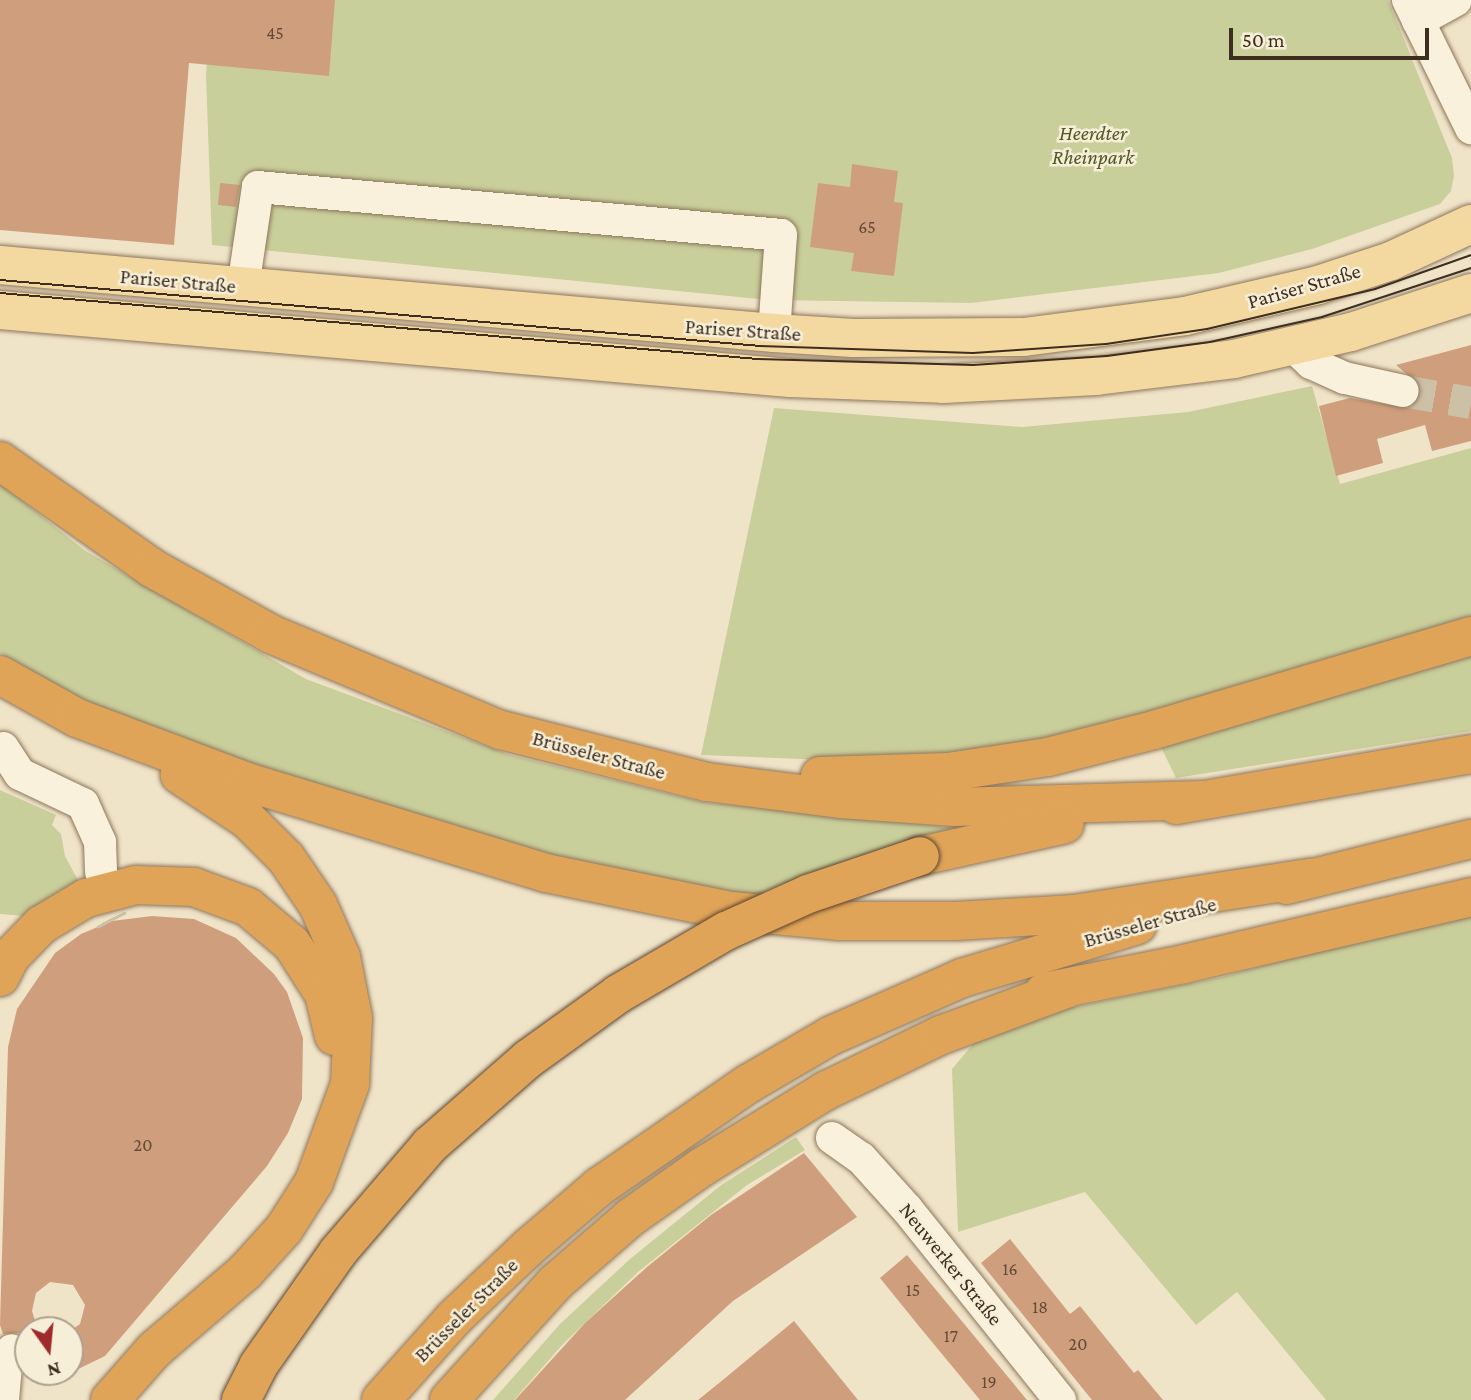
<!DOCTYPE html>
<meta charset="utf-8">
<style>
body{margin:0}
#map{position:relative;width:1471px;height:1400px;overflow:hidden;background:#f0e4c8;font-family:"Crimson Pro",serif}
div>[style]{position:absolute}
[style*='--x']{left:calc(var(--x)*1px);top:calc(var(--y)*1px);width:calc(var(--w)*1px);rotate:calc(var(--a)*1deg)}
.green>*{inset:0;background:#c9cf9b}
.building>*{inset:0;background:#cf9f7d}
.minor-tunnel>*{height:32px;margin-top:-16px;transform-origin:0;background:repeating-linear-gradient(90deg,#ccc0a6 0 32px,transparent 0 48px)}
.roads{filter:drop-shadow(0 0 2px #8d765c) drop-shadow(0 0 2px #8d765c)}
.minor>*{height:32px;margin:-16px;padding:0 16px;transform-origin:16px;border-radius:16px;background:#faf1dc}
.major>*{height:38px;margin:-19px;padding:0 19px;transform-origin:19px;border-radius:19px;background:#f3d9a0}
.highway>*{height:38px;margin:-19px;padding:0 19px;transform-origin:19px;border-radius:19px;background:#e0a458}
.tram>*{height:2px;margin:-1px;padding:0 1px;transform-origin:1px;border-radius:1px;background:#3d2e20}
.bridges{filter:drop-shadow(0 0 2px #5b4430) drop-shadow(0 0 2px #5b4430)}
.highway-bridge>*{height:38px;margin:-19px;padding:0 19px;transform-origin:19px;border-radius:19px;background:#e0a458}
span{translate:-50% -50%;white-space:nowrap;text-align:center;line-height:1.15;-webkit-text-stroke:5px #f7eed8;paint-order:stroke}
.number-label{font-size:18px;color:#624a37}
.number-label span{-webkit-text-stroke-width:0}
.park-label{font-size:21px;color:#4d5a26;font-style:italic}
.street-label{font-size:21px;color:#3d2e20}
.north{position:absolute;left:14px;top:1316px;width:70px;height:70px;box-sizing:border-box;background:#f7eed8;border:2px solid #ada18e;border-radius:50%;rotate:165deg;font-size:19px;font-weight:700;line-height:28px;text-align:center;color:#3d2e20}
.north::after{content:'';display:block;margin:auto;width:24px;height:32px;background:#9e2a2b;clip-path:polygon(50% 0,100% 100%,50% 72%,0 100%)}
.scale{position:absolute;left:1229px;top:28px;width:200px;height:32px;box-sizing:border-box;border:4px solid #3d2e20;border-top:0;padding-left:9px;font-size:21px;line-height:24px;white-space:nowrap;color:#3d2e20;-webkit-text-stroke:5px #f7eed8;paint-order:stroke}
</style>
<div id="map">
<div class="green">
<i style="clip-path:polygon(212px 0,1388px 0,1452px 158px,1454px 176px,1451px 191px,1440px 204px,1312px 249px,1219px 273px,971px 303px,769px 300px,212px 245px,206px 75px)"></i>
<i style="clip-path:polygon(1312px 386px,1340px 484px,1471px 448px,1471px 731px,1176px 778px,1147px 718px,1002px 753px,880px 762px,701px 755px,774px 408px,1022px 427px,1188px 412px)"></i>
<i style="clip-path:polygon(0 483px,84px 550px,306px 679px,510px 755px,702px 802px,967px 829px,815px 872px,741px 900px,460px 835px,234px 764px,58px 691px,0 653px)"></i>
<i style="clip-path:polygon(0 790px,56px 815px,52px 825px,61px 834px,65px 856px,79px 882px,25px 916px,0 914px)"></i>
<i style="clip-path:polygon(1471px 910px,1471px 1400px,1326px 1400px,1237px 1292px,1196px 1325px,1085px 1192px,958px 1232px,952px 1069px,990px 1024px,1222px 977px)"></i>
<i style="clip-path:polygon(796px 1137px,805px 1150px,747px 1185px,638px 1272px,563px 1344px,514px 1400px,493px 1400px,560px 1324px,630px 1259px,720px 1186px)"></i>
</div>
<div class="building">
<i style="clip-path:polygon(0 0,335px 0,329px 76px,189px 63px,174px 245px,0 230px)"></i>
<i style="clip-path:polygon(852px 164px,898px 171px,894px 202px,903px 203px,894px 276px,851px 271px,854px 253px,810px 247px,818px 183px,850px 187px)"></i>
<i style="clip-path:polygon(220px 183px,240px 185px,236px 207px,218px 205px)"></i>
<i style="clip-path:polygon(1471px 345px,1471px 441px,1432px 451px,1425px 425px,1377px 439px,1383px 463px,1336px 476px,1319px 406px,1350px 398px,1409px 408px,1421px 396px,1421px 386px,1396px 365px)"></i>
<i style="clip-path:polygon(152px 916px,194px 919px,236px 938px,274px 974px,287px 992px,303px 1038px,302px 1099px,288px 1133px,267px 1166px,105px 1356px,70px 1373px,70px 1331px,80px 1324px,85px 1305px,73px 1285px,50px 1282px,36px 1293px,32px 1311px,38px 1330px,28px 1330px,28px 1342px,19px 1333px,3px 1334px,0 1325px,8px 1047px,17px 1009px,55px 953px,81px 934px,112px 921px)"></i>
<i style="clip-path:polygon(804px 1153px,857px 1217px,733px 1301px,625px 1400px,515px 1400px,585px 1323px,647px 1267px,711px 1215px)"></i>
<i style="clip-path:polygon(1010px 1239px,1070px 1314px,1080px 1306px,1134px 1373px,1138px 1370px,1163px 1400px,1092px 1400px,981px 1263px)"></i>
<i style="clip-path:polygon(907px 1255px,927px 1279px,1027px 1400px,980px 1400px,918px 1325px,880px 1278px)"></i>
<i style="clip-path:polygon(794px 1321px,858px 1400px,698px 1400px,724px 1379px)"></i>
</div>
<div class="minor-tunnel">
<i style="--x:1403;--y:391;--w:69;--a:10"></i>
<i style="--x:89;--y:876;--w:51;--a:62.9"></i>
</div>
<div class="roads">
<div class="minor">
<i style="--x:1408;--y:0;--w:143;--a:63.8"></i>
<i style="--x:1418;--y:21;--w:43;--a:-28.9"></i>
<i style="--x:243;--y:287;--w:101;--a:-81.5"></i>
<i style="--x:258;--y:187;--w:525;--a:5.24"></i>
<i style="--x:781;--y:235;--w:98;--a:94.1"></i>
<i style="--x:1293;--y:346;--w:25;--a:43"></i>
<i style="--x:1311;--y:363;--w:37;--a:24"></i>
<i style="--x:1345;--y:378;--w:59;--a:12.6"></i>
<i style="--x:3;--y:748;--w:31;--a:57"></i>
<i style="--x:20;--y:774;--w:70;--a:25.5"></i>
<i style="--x:83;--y:804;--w:42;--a:65.9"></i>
<i style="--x:100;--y:842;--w:30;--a:88"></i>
<i style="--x:832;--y:1138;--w:35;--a:35"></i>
<i style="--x:861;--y:1158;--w:69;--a:48"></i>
<i style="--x:907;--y:1209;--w:245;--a:51.3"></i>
<i style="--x:3;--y:1400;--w:37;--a:-85"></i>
<i style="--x:6;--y:1363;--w:14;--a:-65"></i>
</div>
<div class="major">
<i style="--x:0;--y:265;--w:777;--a:5.02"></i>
<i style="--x:774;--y:333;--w:79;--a:3.6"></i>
<i style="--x:853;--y:338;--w:171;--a:-0.3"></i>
<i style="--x:1024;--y:337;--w:162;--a:-7.4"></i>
<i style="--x:1185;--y:316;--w:137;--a:-13.1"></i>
<i style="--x:1318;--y:285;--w:77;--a:-18.2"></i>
<i style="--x:1391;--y:261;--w:88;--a:-24.8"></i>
<i style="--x:0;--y:310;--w:793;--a:4.92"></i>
<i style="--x:790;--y:378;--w:153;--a:2.2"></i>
<i style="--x:943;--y:384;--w:153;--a:-3"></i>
<i style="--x:1096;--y:376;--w:139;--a:-7"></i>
<i style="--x:1234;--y:359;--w:120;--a:-13"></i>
<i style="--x:1351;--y:332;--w:126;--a:-18"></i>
</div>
<div class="highway">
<i style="--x:0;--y:461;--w:186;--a:35.1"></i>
<i style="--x:152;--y:568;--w:136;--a:29"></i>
<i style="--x:271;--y:634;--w:249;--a:22.7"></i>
<i style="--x:501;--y:730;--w:212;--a:14.2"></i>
<i style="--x:707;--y:782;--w:134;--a:7.3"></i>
<i style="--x:840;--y:799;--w:115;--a:4"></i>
<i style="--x:955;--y:807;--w:247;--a:-1.6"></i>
<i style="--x:0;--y:675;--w:88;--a:29.2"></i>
<i style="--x:77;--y:718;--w:185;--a:20.6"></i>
<i style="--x:250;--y:783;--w:309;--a:16.9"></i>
<i style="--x:546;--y:873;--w:189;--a:11.6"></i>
<i style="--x:731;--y:911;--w:107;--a:5.3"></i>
<i style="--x:838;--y:921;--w:118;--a:0"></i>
<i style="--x:956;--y:921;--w:118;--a:-3.4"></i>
<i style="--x:1074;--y:914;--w:239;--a:-8.7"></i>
<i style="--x:820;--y:776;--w:128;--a:-1.8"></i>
<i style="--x:948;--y:772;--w:101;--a:-8.5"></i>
<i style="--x:1048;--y:757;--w:109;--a:-14.3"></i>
<i style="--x:1154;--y:730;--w:331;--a:-16.5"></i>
<i style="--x:1176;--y:805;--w:299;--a:-9.8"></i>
<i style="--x:920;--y:856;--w:148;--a:-12.4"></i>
<i style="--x:1286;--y:885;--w:191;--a:-14"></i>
<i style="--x:0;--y:977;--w:22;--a:-63"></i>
<i style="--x:10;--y:957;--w:45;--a:-45.9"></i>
<i style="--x:41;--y:925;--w:52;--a:-31"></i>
<i style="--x:86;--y:898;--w:52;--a:-14.6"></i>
<i style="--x:136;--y:885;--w:58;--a:2"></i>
<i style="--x:194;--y:887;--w:58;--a:20.3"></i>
<i style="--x:248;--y:907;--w:57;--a:40.1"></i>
<i style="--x:292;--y:944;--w:59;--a:57.4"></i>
<i style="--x:324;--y:994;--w:43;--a:76.6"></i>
<i style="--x:1044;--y:992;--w:143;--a:-11.3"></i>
<i style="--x:1184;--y:964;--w:295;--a:-13.1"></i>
<i style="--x:110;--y:1400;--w:67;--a:-48.7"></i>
<i style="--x:154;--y:1350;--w:120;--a:-40.6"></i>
<i style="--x:245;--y:1272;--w:58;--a:-47.8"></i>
<i style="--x:284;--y:1229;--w:56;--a:-57.4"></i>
<i style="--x:314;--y:1182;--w:104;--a:-69.8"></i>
<i style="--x:350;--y:1084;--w:66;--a:-87.4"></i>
<i style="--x:353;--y:1018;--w:62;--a:-101.1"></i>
<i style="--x:341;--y:957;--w:57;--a:-113.9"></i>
<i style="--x:318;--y:905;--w:57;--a:-124.2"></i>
<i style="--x:286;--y:858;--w:54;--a:-135"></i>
<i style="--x:248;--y:820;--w:82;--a:-146.5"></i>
<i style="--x:381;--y:1400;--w:110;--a:-48.3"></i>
<i style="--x:454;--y:1318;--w:105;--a:-43.5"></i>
<i style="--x:530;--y:1246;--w:92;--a:-40.6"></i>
<i style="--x:600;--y:1186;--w:180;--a:-34.6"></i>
<i style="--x:748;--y:1084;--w:95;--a:-30.3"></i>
<i style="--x:830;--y:1036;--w:144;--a:-23.7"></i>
<i style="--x:962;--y:978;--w:183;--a:-16.8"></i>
<i style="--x:449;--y:1400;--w:158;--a:-47.8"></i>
<i style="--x:555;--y:1283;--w:101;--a:-41"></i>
<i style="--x:631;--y:1217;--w:87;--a:-35.2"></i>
<i style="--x:702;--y:1167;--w:145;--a:-31.7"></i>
<i style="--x:825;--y:1091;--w:129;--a:-25.8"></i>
<i style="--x:941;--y:1035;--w:135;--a:-20.3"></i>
</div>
</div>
<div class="tram">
<i style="--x:0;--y:280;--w:763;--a:4.96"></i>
<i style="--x:760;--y:346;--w:213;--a:1.9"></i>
<i style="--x:973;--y:353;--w:133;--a:-3.9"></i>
<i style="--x:1106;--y:344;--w:102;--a:-8.4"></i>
<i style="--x:1207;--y:329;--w:173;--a:-13.4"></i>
<i style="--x:1375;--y:289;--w:102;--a:-19.5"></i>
<i style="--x:0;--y:293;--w:761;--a:4.98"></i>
<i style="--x:758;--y:359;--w:215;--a:1.6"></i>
<i style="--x:973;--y:365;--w:134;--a:-3.8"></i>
<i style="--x:1107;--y:356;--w:104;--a:-7.7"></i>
<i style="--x:1210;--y:342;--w:115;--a:-12.6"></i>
<i style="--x:1322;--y:317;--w:157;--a:-18.2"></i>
</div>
<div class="bridges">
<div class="highway-bridge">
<i style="--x:241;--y:1400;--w:38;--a:-63"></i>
<i style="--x:258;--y:1366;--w:139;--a:-54.9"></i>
<i style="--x:338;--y:1252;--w:141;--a:-49.3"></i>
<i style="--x:430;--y:1145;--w:130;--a:-41.3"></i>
<i style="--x:528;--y:1059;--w:111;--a:-35.8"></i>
<i style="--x:618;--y:994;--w:125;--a:-30.3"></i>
<i style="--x:726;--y:931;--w:90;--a:-24.3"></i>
<i style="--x:808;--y:894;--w:118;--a:-18.7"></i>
</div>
</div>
<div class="number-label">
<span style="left:275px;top:33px">45</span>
<span style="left:867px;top:227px">65</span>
<span style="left:143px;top:1145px">20</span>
<span style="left:1010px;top:1269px">16</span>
<span style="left:913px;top:1290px">15</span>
<span style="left:1040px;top:1307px">18</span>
<span style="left:951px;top:1336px">17</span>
<span style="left:1078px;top:1344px">20</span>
<span style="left:989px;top:1382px">19</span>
</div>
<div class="park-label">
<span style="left:1093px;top:145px">Heerdter<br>Rheinpark</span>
</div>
<div class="street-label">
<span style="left:178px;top:281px;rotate:5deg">Pariser Straße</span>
<span style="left:1304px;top:286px;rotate:-16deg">Pariser Straße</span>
<span style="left:743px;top:330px;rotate:4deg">Pariser Straße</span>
<span style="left:599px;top:755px;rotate:15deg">Brüsseler Straße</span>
<span style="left:1150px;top:922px;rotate:-16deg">Brüsseler Straße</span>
<span style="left:951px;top:1264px;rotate:51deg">Neuwerker Straße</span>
<span style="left:466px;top:1310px;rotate:-45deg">Brüsseler Straße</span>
</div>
<div class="north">N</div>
<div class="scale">50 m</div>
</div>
